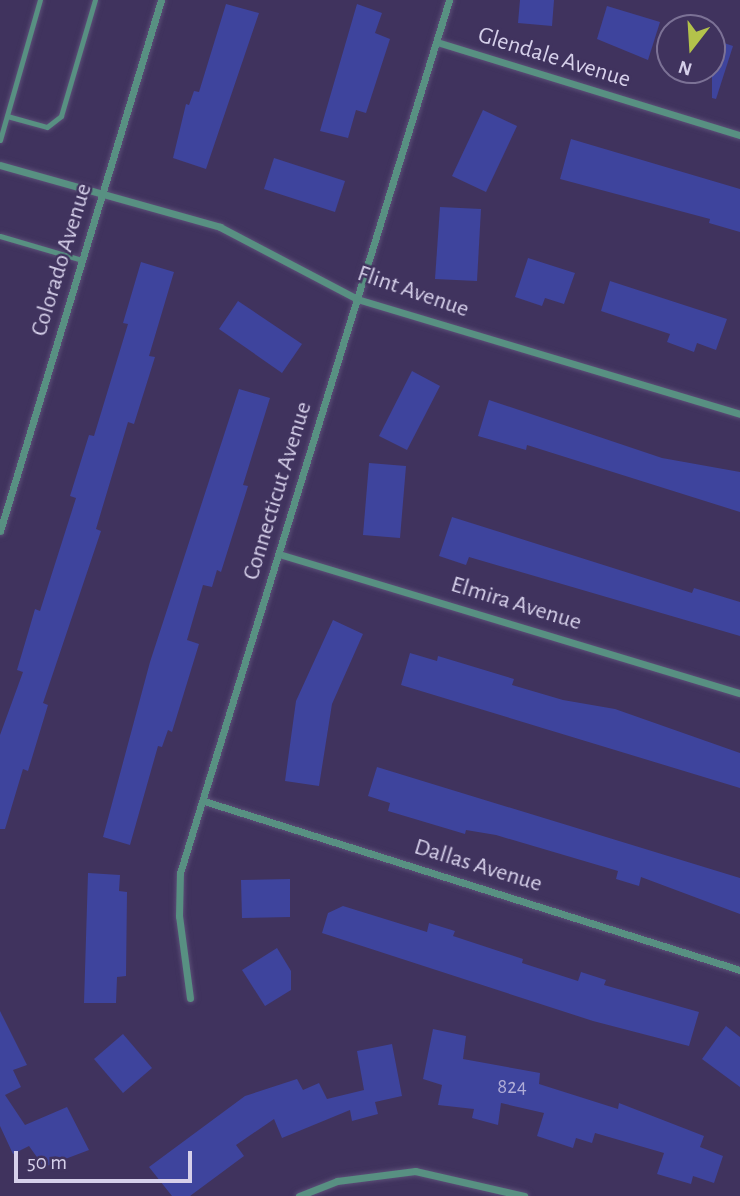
<!DOCTYPE html>
<style>
body{margin:0}
#map{position:relative;width:740px;height:1196px;overflow:hidden;background:#40335e;font-family:"Alegreya Sans",sans-serif}
div>[style]{position:absolute}
[style*='--x']{left:calc(var(--x)*1px);top:calc(var(--y)*1px);width:calc(var(--w)*1px);rotate:calc(var(--a)*1deg)}
.building>*{inset:0;background:#3e449d}
.roads{filter:drop-shadow(0 0 2px #5b4f77) drop-shadow(0 0 2px #5b4f77)}
.lane>*{height:5px;margin:-2.5px;padding:0 2.5px;transform-origin:2.5px;border-radius:2.5px;background:#589082}
.street>*{height:7px;margin:-3.5px;padding:0 3.5px;transform-origin:3.5px;border-radius:3.5px;background:#589082}
span{translate:-50% -50%;white-space:nowrap;text-align:center;line-height:1.15;-webkit-text-stroke:5px #40335e;paint-order:stroke}
.number-label{font-size:21px;color:#b0add7}
.number-label span{-webkit-text-stroke-width:0}
.street-label{font-size:24px;color:#d6d0ea}
.north{position:absolute;left:656px;top:14px;width:70px;height:70px;box-sizing:border-box;background:#40335e;border:2px solid #7c7296;border-radius:50%;rotate:197deg;font-size:19px;font-weight:700;line-height:28px;text-align:center;color:#d6d0ea}
.north::after{content:'';display:block;margin:auto;width:24px;height:32px;background:#b3c24b;clip-path:polygon(50% 0,100% 100%,50% 72%,0 100%)}
.scale{position:absolute;left:14px;top:1151px;width:178px;height:32px;box-sizing:border-box;border:4px solid #d6d0ea;border-top:0;padding-left:9px;font-size:21px;line-height:24px;white-space:nowrap;color:#d6d0ea;-webkit-text-stroke:5px #40335e;paint-order:stroke}
</style>
<div id="map">
<div class="building">
<i style="clip-path:polygon(520px 0,554px 0,552px 26px,518px 23px)"></i>
<i style="clip-path:polygon(226px 4px,259px 13px,206px 169px,173px 158px,186px 104px,189px 105px,194px 91px,199px 92px)"></i>
<i style="clip-path:polygon(357px 4px,382px 13px,375px 33px,390px 39px,366px 113px,356px 110px,348px 138px,320px 131px)"></i>
<i style="clip-path:polygon(607px 6px,660px 22px,648px 60px,597px 39px)"></i>
<i style="clip-path:polygon(712px 39px,733px 46px,716px 99px,712px 98px)"></i>
<i style="clip-path:polygon(483px 110px,517px 126px,486px 192px,452px 176px)"></i>
<i style="clip-path:polygon(571px 139px,740px 189px,740px 232px,709px 223px,710px 219px,560px 179px)"></i>
<i style="clip-path:polygon(274px 158px,345px 181px,335px 212px,264px 189px)"></i>
<i style="clip-path:polygon(440px 207px,481px 209px,477px 281px,435px 279px)"></i>
<i style="clip-path:polygon(528px 258px,575px 273px,564px 304px,545px 298px,542px 306px,515px 297px)"></i>
<i style="clip-path:polygon(141px 262px,174px 272px,149px 356px,155px 357px,134px 424px,128px 422px,96px 529px,101px 531px,43px 703px,48px 705px,28px 771px,23px 769px,5px 829px,0 829px,0 735px,23px 672px,17px 670px,28px 633px,35px 609px,40px 611px,76px 498px,70px 496px,89px 435px,94px 436px,128px 324px,123px 323px)"></i>
<i style="clip-path:polygon(610px 281px,727px 319px,716px 350px,697px 343px,694px 352px,667px 342px,670px 334px,601px 311px)"></i>
<i style="clip-path:polygon(238px 301px,302px 344px,282px 373px,219px 329px)"></i>
<i style="clip-path:polygon(412px 371px,440px 386px,407px 450px,379px 436px)"></i>
<i style="clip-path:polygon(239px 389px,270px 398px,243px 485px,248px 486px,221px 572px,217px 570px,212px 587px,203px 585px,187px 640px,199px 644px,172px 732px,168px 730px,162px 747px,158px 746px,130px 845px,103px 837px,150px 662px)"></i>
<i style="clip-path:polygon(489px 400px,662px 458px,740px 472px,740px 512px,527px 445px,526px 450px,478px 436px)"></i>
<i style="clip-path:polygon(369px 463px,406px 466px,400px 538px,363px 535px)"></i>
<i style="clip-path:polygon(452px 517px,692px 593px,694px 588px,740px 602px,740px 636px,469px 557px,466px 565px,439px 556px)"></i>
<i style="clip-path:polygon(333px 620px,363px 634px,332px 704px,319px 786px,285px 781px,296px 701px)"></i>
<i style="clip-path:polygon(410px 653px,437px 661px,438px 656px,514px 679px,512px 685px,563px 700px,615px 709px,740px 753px,740px 788px,401px 685px)"></i>
<i style="clip-path:polygon(377px 767px,740px 878px,740px 914px,641px 877px,639px 886px,616px 879px,618px 871px,496px 835px,466px 830px,465px 834px,388px 811px,390px 803px,368px 796px)"></i>
<i style="clip-path:polygon(88px 873px,120px 875px,119px 891px,127px 892px,126px 976px,117px 977px,116px 1003px,84px 1003px)"></i>
<i style="clip-path:polygon(290px 879px,290px 917px,242px 918px,241px 880px)"></i>
<i style="clip-path:polygon(343px 906px,427px 932px,429px 923px,455px 931px,453px 936px,523px 959px,522px 963px,578px 981px,581px 972px,606px 980px,604px 985px,699px 1012px,689px 1046px,593px 1021px,322px 933px,328px 913px)"></i>
<i style="clip-path:polygon(277px 948px,291px 971px,291px 990px,265px 1006px,242px 970px)"></i>
<i style="clip-path:polygon(0 1011px,27px 1065px,13px 1070px,21px 1087px,5px 1095px,25px 1125px,67px 1107px,89px 1150px,44px 1167px,29px 1146px,13px 1154px,0 1126px)"></i>
<i style="clip-path:polygon(726px 1026px,740px 1037px,740px 1087px,702px 1059px)"></i>
<i style="clip-path:polygon(433px 1029px,466px 1036px,463px 1059px,540px 1073px,539px 1084px,618px 1109px,619px 1103px,704px 1136px,700px 1147px,723px 1156px,714px 1183px,693px 1176px,691px 1184px,657px 1174px,664px 1153px,595px 1133px,592px 1143px,576px 1138px,573px 1148px,537px 1136px,544px 1113px,501px 1103px,498px 1125px,472px 1118px,474px 1109px,438px 1105px,442px 1085px,423px 1079px)"></i>
<i style="clip-path:polygon(123px 1034px,152px 1068px,123px 1093px,94px 1059px)"></i>
<i style="clip-path:polygon(392px 1044px,402px 1096px,375px 1102px,378px 1114px,352px 1121px,350px 1110px,282px 1138px,274px 1119px,236px 1145px,244px 1156px,190px 1196px,172px 1196px,149px 1167px,245px 1096px,297px 1079px,303px 1090px,319px 1083px,327px 1099px,364px 1090px,357px 1051px)"></i>
</div>
<div class="roads">
<div class="lane">
<i style="--x:7;--y:116;--w:41;--a:15.4"></i>
<i style="--x:47;--y:127;--w:18;--a:-38"></i>
<i style="--x:61;--y:116;--w:121;--a:-73.7"></i>
<i style="--x:0;--y:140;--w:146;--a:-74.1"></i>
<i style="--x:0;--y:236;--w:85;--a:16.3"></i>
</div>
<div class="street">
<i style="--x:437;--y:42;--w:317;--a:17.1"></i>
<i style="--x:0;--y:165;--w:229;--a:15.7"></i>
<i style="--x:220;--y:227;--w:155;--a:27.7"></i>
<i style="--x:357;--y:299;--w:400;--a:16.7"></i>
<i style="--x:0;--y:531;--w:555;--a:-73.13"></i>
<i style="--x:279;--y:554;--w:481;--a:16.8"></i>
<i style="--x:204;--y:801;--w:562;--a:17.5"></i>
<i style="--x:190;--y:998;--w:83;--a:-97.6"></i>
<i style="--x:179;--y:916;--w:43;--a:-88.7"></i>
<i style="--x:180;--y:873;--w:914;--a:-72.87"></i>
<i style="--x:299;--y:1196;--w:41;--a:-21.5"></i>
<i style="--x:337;--y:1181;--w:79;--a:-7.3"></i>
<i style="--x:415;--y:1171;--w:112;--a:12.9"></i>
</div>
</div>
<div class="number-label">
<span style="left:512px;top:1087px">824</span>
</div>
<div class="street-label">
<span style="left:554px;top:58px;rotate:17deg">Glendale Avenue</span>
<span style="left:62px;top:260px;rotate:-73deg">Colorado Avenue</span>
<span style="left:413px;top:292px;rotate:19deg">Flint Avenue</span>
<span style="left:278px;top:491px;rotate:-73deg">Connecticut Avenue</span>
<span style="left:516px;top:604px;rotate:17deg">Elmira Avenue</span>
<span style="left:478px;top:866px;rotate:17deg">Dallas Avenue</span>
</div>
<div class="north">N</div>
<div class="scale">50 m</div>
</div>
